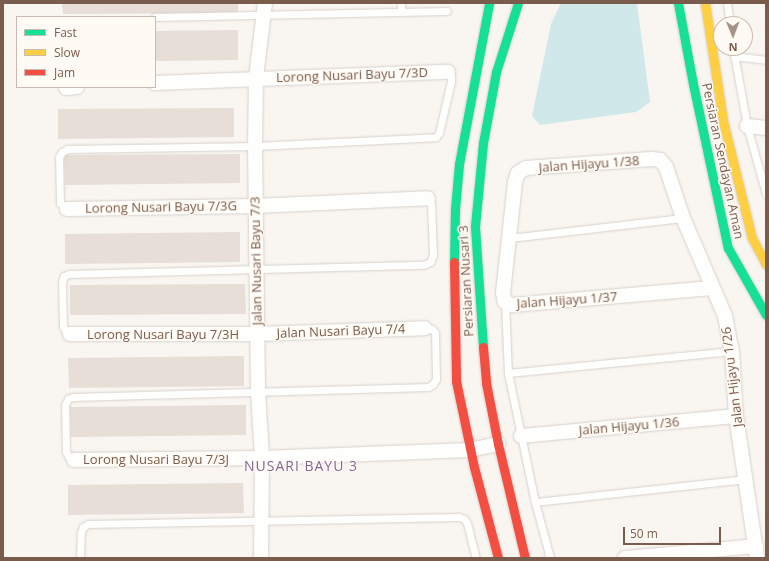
<!DOCTYPE html>
<style>
body{margin:0}
#map{position:relative;width:769px;height:561px;overflow:hidden;background:#f9f5f0;font-family:"Open Sans",sans-serif}
div>[style]{position:absolute}
[style*='--x']{left:calc(var(--x)*1px);top:calc(var(--y)*1px);width:calc(var(--w)*1px);rotate:calc(var(--a)*1deg)}
.water>*{inset:0;background:#d0e8ea}
.building>*{inset:0;background:#e6ded7}
.roads{filter:drop-shadow(0 0 1px #d7d1cb) drop-shadow(0 0 1px #d7d1cb)}
.lane>*{height:7px;margin:-3.5px;padding:0 3.5px;transform-origin:3.5px;border-radius:3.5px;background:#fefefd}
.street>*{height:14px;margin:-7px;padding:0 7px;transform-origin:7px;border-radius:7px;background:#fefefd}
.fast>*{height:9px;margin:-4.5px;padding:0 4.5px;transform-origin:4.5px;border-radius:4.5px;background:#16e098}
.slow>*{height:9px;margin:-4.5px;padding:0 4.5px;transform-origin:4.5px;border-radius:4.5px;background:#ffcf43}
.jam>*{height:9px;margin:-4.5px;padding:0 4.5px;transform-origin:4.5px;border-radius:4.5px;background:#f24e42}
span{translate:-50% -50%;white-space:nowrap;text-align:center;line-height:1.15;-webkit-text-stroke:3px #fffaf3;paint-order:stroke}
.street-label{font-size:13px;color:#7a5c4d}
.neighbourhood-label{font-size:14px;color:#846695;letter-spacing:1px}
.frame{position:absolute;inset:0;border:4px solid #7a5c4d;pointer-events:none}
.legend{position:absolute;left:16px;top:16px;width:140px;height:72px;box-sizing:border-box;background:#fffaf3;border:1px solid #cabbb1;margin:0;padding:5px 7px;list-style:none;font-size:12px;color:#7a5c4d}
.legend li{display:flex;align-items:center;gap:8px;height:20px}
.legend b{width:20px;border:1px solid #cabbb1}
.north{position:absolute;left:713px;top:16px;width:40px;height:40px;box-sizing:border-box;background:#fffaf3;border:1px solid #cabbb1;border-radius:50%;rotate:179deg;font-size:11px;font-weight:700;line-height:16px;text-align:center;color:#7a5c4d}
.north::after{content:'';display:block;margin:auto;width:14px;height:18px;background:#a69286;clip-path:polygon(50% 0,100% 100%,50% 72%,0 100%)}
.scale{position:absolute;left:623px;top:527px;width:98px;height:18px;box-sizing:border-box;border:2px solid #7a5c4d;border-top:0;padding-left:5px;font-size:12px;line-height:14px;white-space:nowrap;color:#7a5c4d;-webkit-text-stroke:3px #fffaf3;paint-order:stroke}
</style>
<div id="map">
<div class="water">
<i style="clip-path:polygon(561px 3px,637px 3px,650px 102px,636px 112px,540px 125px,532px 116px,551px 24px)"></i>
</div>
<div class="building">
<i style="clip-path:polygon(62px 3px,238px 3px,238px 13px,63px 14px)"></i>
<i style="clip-path:polygon(238px 30px,238px 60px,155px 61px,155px 31px)"></i>
<i style="clip-path:polygon(234px 108px,234px 137px,58px 139px,58px 109px)"></i>
<i style="clip-path:polygon(240px 154px,240px 183px,65px 185px,64px 155px)"></i>
<i style="clip-path:polygon(240px 232px,240px 262px,65px 264px,65px 234px)"></i>
<i style="clip-path:polygon(245px 284px,246px 314px,70px 315px,70px 285px)"></i>
<i style="clip-path:polygon(244px 356px,244px 386px,69px 388px,68px 358px)"></i>
<i style="clip-path:polygon(246px 405px,246px 435px,71px 437px,70px 407px)"></i>
<i style="clip-path:polygon(243px 483px,244px 513px,68px 515px,68px 485px)"></i>
</div>
<div class="roads">
<div class="lane">
<i style="--x:401;--y:3;--w:9;--a:90"></i>
<i style="--x:727;--y:3;--w:21;--a:82"></i>
<i style="--x:155;--y:17;--w:292;--a:-1.2"></i>
<i style="--x:733;--y:48;--w:79;--a:79.8"></i>
<i style="--x:747;--y:126;--w:71;--a:74.4"></i>
<i style="--x:734;--y:56;--w:32;--a:7"></i>
<i style="--x:67;--y:209;--w:9;--a:-139"></i>
<i style="--x:60;--y:203;--w:46;--a:-91.2"></i>
<i style="--x:59;--y:157;--w:6;--a:-59"></i>
<i style="--x:62;--y:152;--w:6;--a:-31"></i>
<i style="--x:67;--y:149;--w:188;--a:-0.9"></i>
<i style="--x:255;--y:146;--w:181;--a:-2.8"></i>
<i style="--x:436;--y:137;--w:5;--a:-53"></i>
<i style="--x:439;--y:133;--w:53;--a:-77"></i>
<i style="--x:451;--y:81;--w:5;--a:-90"></i>
<i style="--x:451;--y:76;--w:5;--a:-127"></i>
<i style="--x:509;--y:238;--w:175;--a:-6.6"></i>
<i style="--x:505;--y:302;--w:71;--a:87.6"></i>
<i style="--x:508;--y:373;--w:132;--a:78.2"></i>
<i style="--x:535;--y:502;--w:58;--a:75"></i>
<i style="--x:70;--y:334;--w:6;--a:-141"></i>
<i style="--x:65;--y:330;--w:4;--a:-117"></i>
<i style="--x:63;--y:326;--w:44;--a:-91.3"></i>
<i style="--x:62;--y:282;--w:6;--a:-72"></i>
<i style="--x:64;--y:276;--w:5;--a:-22"></i>
<i style="--x:69;--y:274;--w:354;--a:-1.5"></i>
<i style="--x:423;--y:265;--w:8;--a:-23"></i>
<i style="--x:430;--y:262;--w:8;--a:-67"></i>
<i style="--x:433;--y:255;--w:51;--a:-92.2"></i>
<i style="--x:431;--y:204;--w:7;--a:-117"></i>
<i style="--x:508;--y:373;--w:225;--a:-5.6"></i>
<i style="--x:74;--y:460;--w:6;--a:-149"></i>
<i style="--x:69;--y:457;--w:6;--a:-121"></i>
<i style="--x:66;--y:452;--w:47;--a:-91.2"></i>
<i style="--x:65;--y:405;--w:7;--a:-63"></i>
<i style="--x:68;--y:399;--w:5;--a:-22"></i>
<i style="--x:73;--y:397;--w:355;--a:-1.6"></i>
<i style="--x:428;--y:387;--w:6;--a:-31"></i>
<i style="--x:433;--y:384;--w:6;--a:-59"></i>
<i style="--x:436;--y:379;--w:46;--a:-91.2"></i>
<i style="--x:435;--y:333;--w:5;--a:-127"></i>
<i style="--x:432;--y:329;--w:7;--a:-172"></i>
<i style="--x:535;--y:502;--w:212;--a:-6.2"></i>
<i style="--x:80;--y:558;--w:26;--a:-88"></i>
<i style="--x:81;--y:532;--w:5;--a:-68"></i>
<i style="--x:83;--y:527;--w:6;--a:-31"></i>
<i style="--x:88;--y:524;--w:371;--a:-1.1"></i>
<i style="--x:459;--y:517;--w:5;--a:22"></i>
<i style="--x:464;--y:519;--w:5;--a:53"></i>
<i style="--x:467;--y:523;--w:36;--a:76"></i>
</div>
<div class="street">
<i style="--x:155;--y:83;--w:293;--a:-2.2"></i>
<i style="--x:66;--y:88;--w:11;--a:-5"></i>
<i style="--x:747;--y:126;--w:19;--a:6"></i>
<i style="--x:67;--y:209;--w:188;--a:-0.9"></i>
<i style="--x:255;--y:206;--w:173;--a:-2.6"></i>
<i style="--x:712;--y:288;--w:200;--a:175.1"></i>
<i style="--x:513;--y:305;--w:9;--a:-159"></i>
<i style="--x:505;--y:302;--w:9;--a:-103"></i>
<i style="--x:503;--y:293;--w:112;--a:-83.8"></i>
<i style="--x:515;--y:182;--w:9;--a:-72"></i>
<i style="--x:518;--y:173;--w:9;--a:-32"></i>
<i style="--x:526;--y:168;--w:126;--a:-4.1"></i>
<i style="--x:652;--y:159;--w:8;--a:7"></i>
<i style="--x:660;--y:160;--w:9;--a:49"></i>
<i style="--x:666;--y:167;--w:54;--a:71.6"></i>
<i style="--x:683;--y:218;--w:107;--a:66.8"></i>
<i style="--x:725;--y:316;--w:36;--a:79"></i>
<i style="--x:732;--y:351;--w:65;--a:86.5"></i>
<i style="--x:736;--y:416;--w:144;--a:81.6"></i>
<i style="--x:70;--y:334;--w:187;--a:0"></i>
<i style="--x:257;--y:334;--w:168;--a:-2"></i>
<i style="--x:521;--y:436;--w:216;--a:-5.3"></i>
<i style="--x:74;--y:460;--w:188;--a:-0.6"></i>
<i style="--x:262;--y:458;--w:208;--a:-2.2"></i>
<i style="--x:470;--y:450;--w:29;--a:-12"></i>
<i style="--x:261;--y:558;--w:100;--a:-89.4"></i>
<i style="--x:262;--y:458;--w:67;--a:-93.4"></i>
<i style="--x:258;--y:391;--w:245;--a:-90.7"></i>
<i style="--x:255;--y:146;--w:68;--a:-89.2"></i>
<i style="--x:256;--y:78;--w:76;--a:-83.2"></i>
<i style="--x:625;--y:558;--w:132;--a:-5.2"></i>
</div>
<div class="fast">
<i style="--x:678;--y:3;--w:82;--a:79.5"></i>
<i style="--x:693;--y:84;--w:168;--a:78"></i>
<i style="--x:728;--y:248;--w:77;--a:60.4"></i>
<i style="--x:454;--y:262;--w:53;--a:-88.9"></i>
<i style="--x:455;--y:209;--w:45;--a:-84.9"></i>
<i style="--x:459;--y:164;--w:164;--a:-79.4"></i>
<i style="--x:483;--y:347;--w:121;--a:-93.8"></i>
<i style="--x:475;--y:226;--w:83;--a:-84.5"></i>
<i style="--x:483;--y:143;--w:72;--a:-79.6"></i>
<i style="--x:496;--y:72;--w:72;--a:-72.3"></i>
</div>
<div class="slow">
<i style="--x:705;--y:3;--w:119;--a:81.3"></i>
<i style="--x:723;--y:121;--w:121;--a:76.1"></i>
<i style="--x:752;--y:238;--w:30;--a:62"></i>
</div>
<div class="jam">
<i style="--x:454;--y:262;--w:119;--a:89"></i>
<i style="--x:456;--y:381;--w:88;--a:78.2"></i>
<i style="--x:474;--y:467;--w:94;--a:75.2"></i>
<i style="--x:483;--y:347;--w:36;--a:85"></i>
<i style="--x:486;--y:383;--w:62;--a:78.9"></i>
<i style="--x:498;--y:444;--w:117;--a:76.7"></i>
</div>
</div>
<div class="street-label">
<span style="left:352px;top:75px;rotate:-2deg">Lorong Nusari Bayu 7/3D</span>
<span style="left:723px;top:161px;rotate:78deg">Persiaran Sendayan Aman</span>
<span style="left:589px;top:164px;rotate:-4deg">Jalan Hijayu 1/38</span>
<span style="left:161px;top:207px;rotate:-1deg">Lorong Nusari Bayu 7/3G</span>
<span style="left:256px;top:261px;rotate:-91deg">Jalan Nusari Bayu 7/3</span>
<span style="left:466px;top:281px;rotate:-93deg">Persiaran Nusari 3</span>
<span style="left:567px;top:300px;rotate:-4deg">Jalan Hijayu 1/37</span>
<span style="left:341px;top:331px;rotate:-2deg">Jalan Nusari Bayu 7/4</span>
<span style="left:163px;top:334px">Lorong Nusari Bayu 7/3H</span>
<span style="left:732px;top:377px;rotate:-97deg">Jalan Hijayu 1/26</span>
<span style="left:629px;top:426px;rotate:-5deg">Jalan Hijayu 1/36</span>
<span style="left:156px;top:459px">Lorong Nusari Bayu 7/3J</span>
</div>
<div class="neighbourhood-label">
<span style="left:301px;top:466px">NUSARI BAYU 3</span>
</div>
<div class="frame"></div>
<ul class="legend">
<li><b style="height:5px;background:#16e098"></b>Fast</li>
<li><b style="height:5px;background:#ffcf43"></b>Slow</li>
<li><b style="height:5px;background:#f24e42"></b>Jam</li>
</ul>
<div class="north">N</div>
<div class="scale">50 m</div>
</div>
